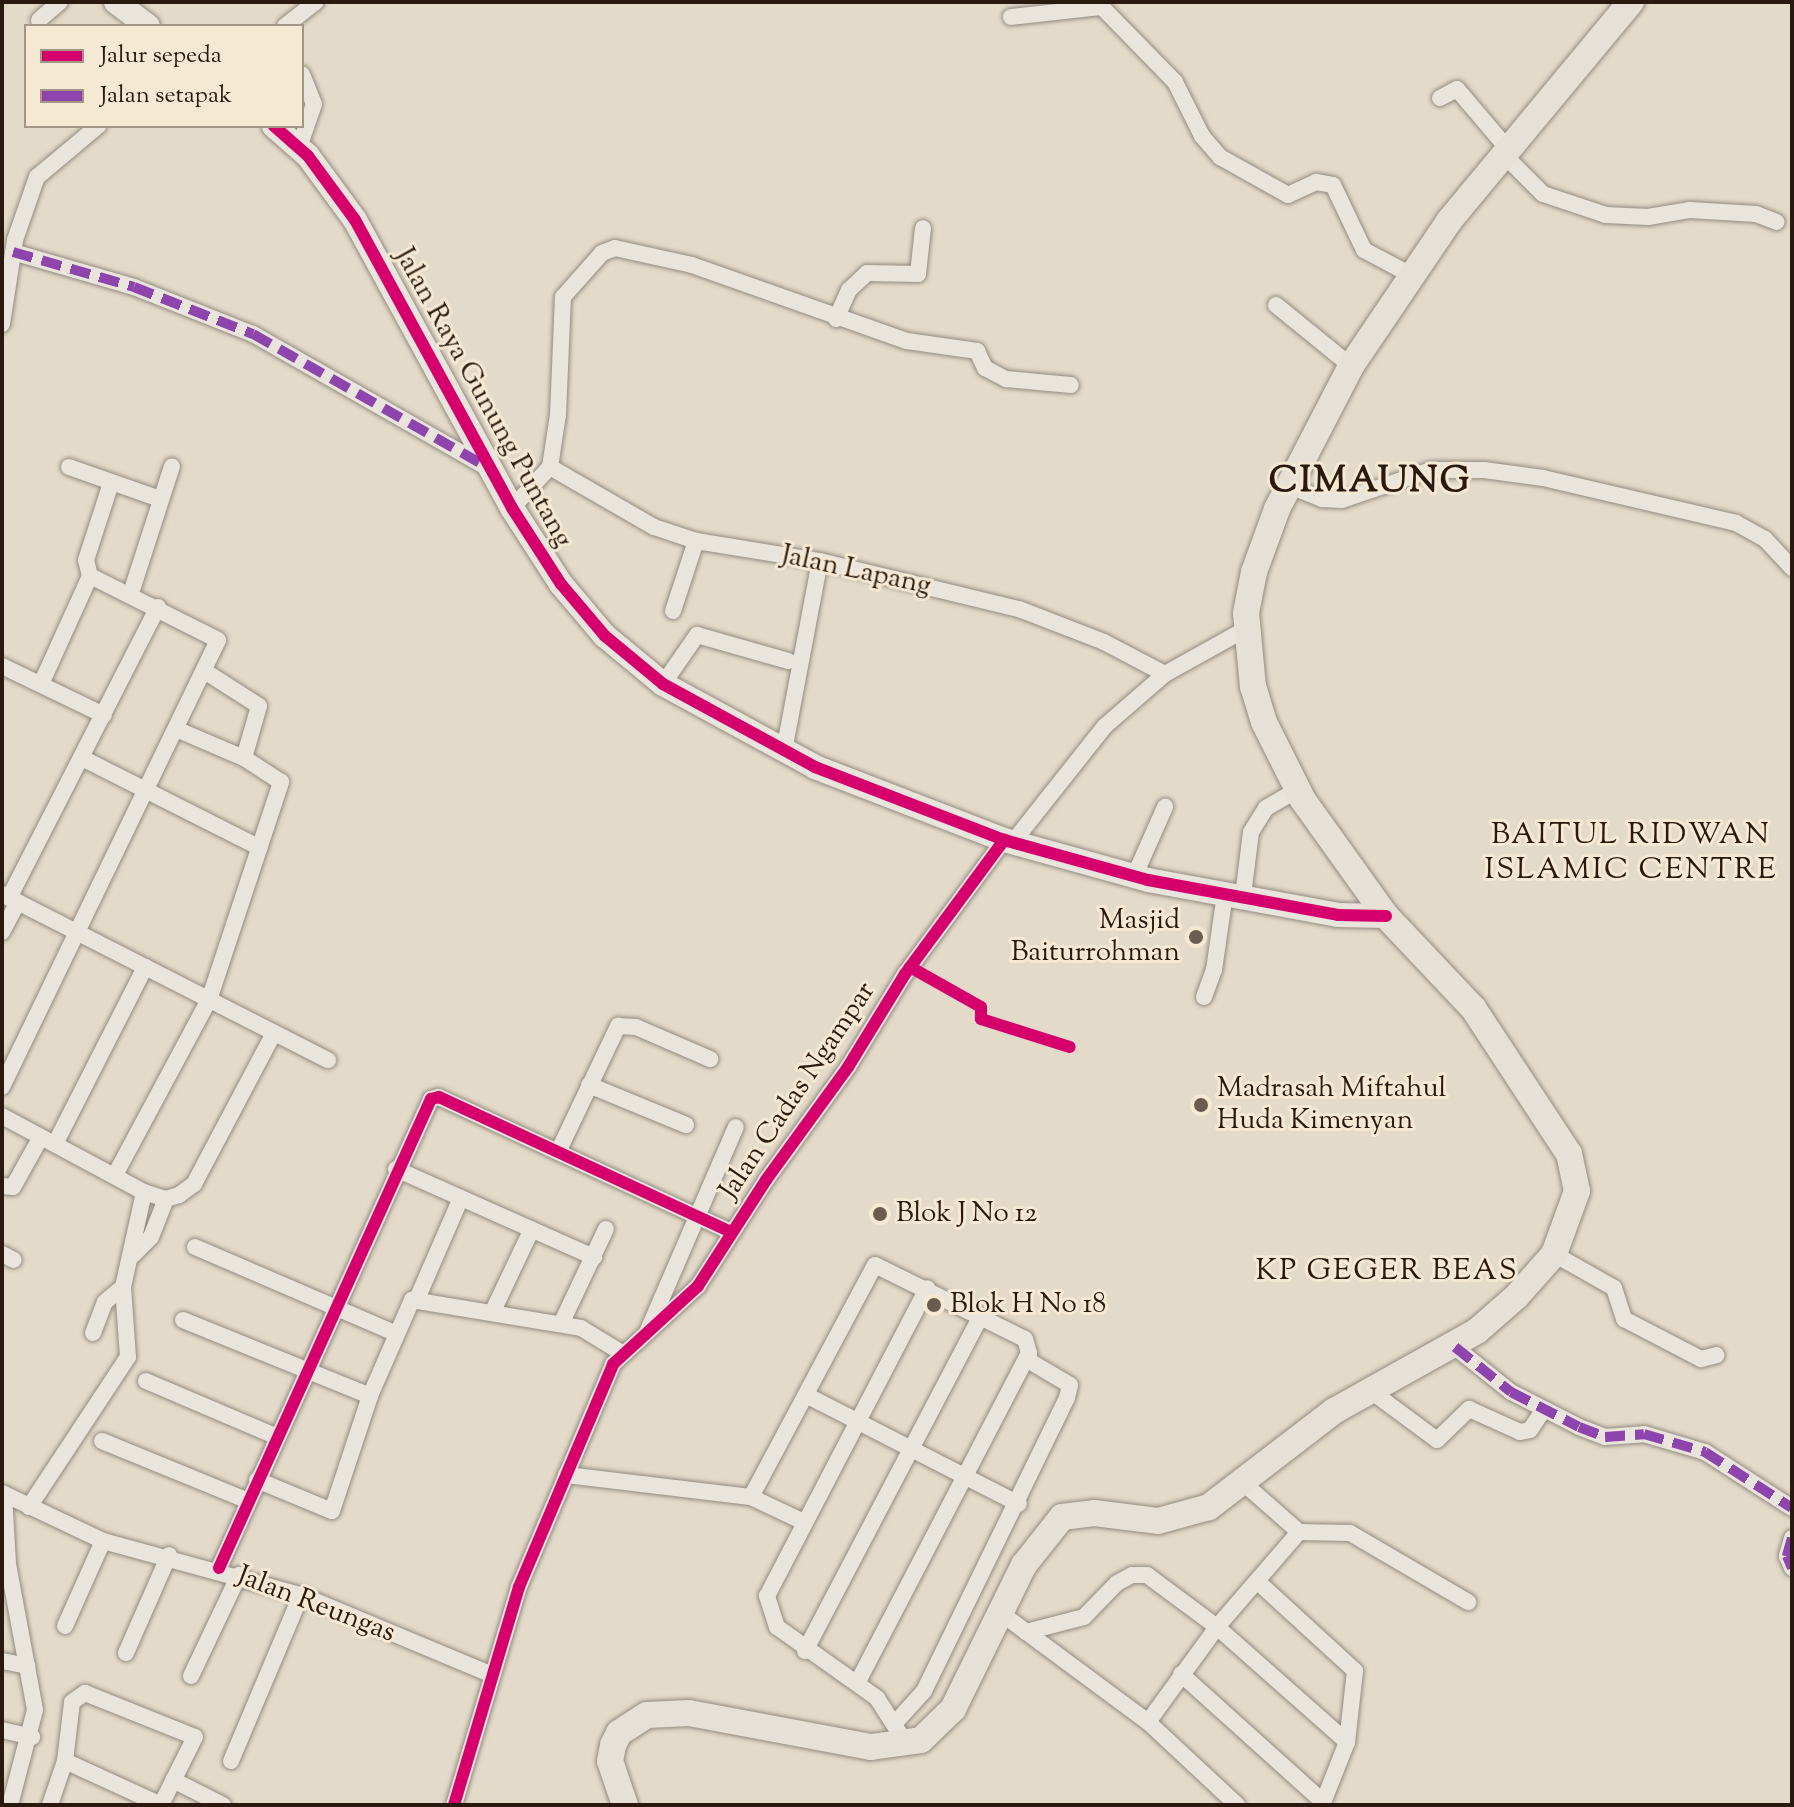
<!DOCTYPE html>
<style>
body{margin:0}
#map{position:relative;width:1794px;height:1807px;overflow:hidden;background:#e4dac9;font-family:"Sorts Mill Goudy",serif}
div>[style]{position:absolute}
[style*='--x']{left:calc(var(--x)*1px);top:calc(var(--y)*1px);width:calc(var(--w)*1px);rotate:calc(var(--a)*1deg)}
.roads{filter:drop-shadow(0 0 2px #938b80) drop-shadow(0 0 2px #938b80)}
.street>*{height:16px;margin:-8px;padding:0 8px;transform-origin:8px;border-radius:8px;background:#e9e4dc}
.secondary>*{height:24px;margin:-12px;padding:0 12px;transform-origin:12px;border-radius:12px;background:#e9e4dc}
.primary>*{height:26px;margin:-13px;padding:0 13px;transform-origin:13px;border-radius:13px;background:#e6e0d6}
.quiet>*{height:10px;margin-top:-5px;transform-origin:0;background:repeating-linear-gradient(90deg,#8e44ad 0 20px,transparent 0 30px)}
.cycleway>*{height:12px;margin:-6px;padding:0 6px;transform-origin:6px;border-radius:6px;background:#d6006c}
.dots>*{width:22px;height:22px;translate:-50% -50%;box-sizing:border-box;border:4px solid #f5e9d4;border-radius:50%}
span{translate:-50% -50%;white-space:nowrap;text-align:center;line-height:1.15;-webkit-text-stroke:6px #f5e9d4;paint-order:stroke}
.street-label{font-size:28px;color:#29190e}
.poi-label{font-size:28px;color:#29190e}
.right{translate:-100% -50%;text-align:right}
.left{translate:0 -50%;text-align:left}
.neighbourhood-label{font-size:30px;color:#29190e;letter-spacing:2px}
.district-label{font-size:36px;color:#29190e;font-weight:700;letter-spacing:2px}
.frame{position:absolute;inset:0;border:4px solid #29190e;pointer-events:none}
.legend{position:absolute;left:24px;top:24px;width:280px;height:104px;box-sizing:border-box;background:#f5e9d4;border:2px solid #a39685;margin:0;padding:10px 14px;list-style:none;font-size:24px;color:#29190e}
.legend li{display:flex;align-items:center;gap:16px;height:40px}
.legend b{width:40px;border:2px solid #a39685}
</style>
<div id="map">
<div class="roads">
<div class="street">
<i style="--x:1097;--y:2;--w:112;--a:45.7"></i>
<i style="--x:1175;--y:82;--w:60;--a:63.4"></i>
<i style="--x:1202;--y:136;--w:28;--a:49"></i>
<i style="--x:1220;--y:157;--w:78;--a:29.2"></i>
<i style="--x:1288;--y:195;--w:31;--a:-25"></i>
<i style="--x:1316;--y:182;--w:17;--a:10"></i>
<i style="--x:1333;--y:185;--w:72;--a:64.5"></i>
<i style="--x:1364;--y:250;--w:53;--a:28"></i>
<i style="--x:1011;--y:17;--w:91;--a:-6.3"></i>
<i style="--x:39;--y:20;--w:28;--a:-41"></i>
<i style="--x:285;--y:26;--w:39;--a:-38"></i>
<i style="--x:1440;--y:98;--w:19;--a:-28"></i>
<i style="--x:1457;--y:89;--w:77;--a:49.7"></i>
<i style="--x:299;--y:148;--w:46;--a:-71.2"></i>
<i style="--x:314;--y:104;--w:32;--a:-112"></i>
<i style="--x:1502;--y:153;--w:58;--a:45"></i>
<i style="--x:1543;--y:194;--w:66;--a:18.4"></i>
<i style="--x:1606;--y:215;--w:42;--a:2.7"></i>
<i style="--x:1648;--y:217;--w:43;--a:-9.5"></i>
<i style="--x:1690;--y:210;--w:66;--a:3.5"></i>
<i style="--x:1756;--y:214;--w:22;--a:21"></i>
<i style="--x:13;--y:252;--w:126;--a:16.1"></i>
<i style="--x:134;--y:287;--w:128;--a:21.6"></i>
<i style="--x:253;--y:334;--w:273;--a:29.7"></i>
<i style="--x:1276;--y:305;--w:97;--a:39.1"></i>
<i style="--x:836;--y:319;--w:32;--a:-66"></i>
<i style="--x:849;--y:290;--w:25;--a:-43"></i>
<i style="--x:867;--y:273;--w:51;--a:1.1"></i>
<i style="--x:918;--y:274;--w:46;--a:-83.8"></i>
<i style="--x:2;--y:324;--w:85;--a:-81.2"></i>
<i style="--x:15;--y:240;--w:67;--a:-70.8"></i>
<i style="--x:37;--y:177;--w:80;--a:-39.9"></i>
<i style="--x:69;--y:467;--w:96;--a:19.4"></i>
<i style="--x:550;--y:467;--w:120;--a:30"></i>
<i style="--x:654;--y:527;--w:44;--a:18.4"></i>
<i style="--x:696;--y:541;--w:126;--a:9.2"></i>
<i style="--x:820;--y:561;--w:205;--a:13.6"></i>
<i style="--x:1019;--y:609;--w:91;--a:21.2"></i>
<i style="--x:1104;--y:642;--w:69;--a:27.7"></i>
<i style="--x:1290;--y:486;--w:35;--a:22"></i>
<i style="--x:1322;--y:499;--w:20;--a:3"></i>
<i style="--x:1342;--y:500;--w:94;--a:-18.6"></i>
<i style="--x:1431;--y:470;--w:53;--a:0"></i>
<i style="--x:1484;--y:470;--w:60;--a:7.7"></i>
<i style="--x:1543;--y:478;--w:198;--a:13.1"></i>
<i style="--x:1736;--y:523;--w:33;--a:29"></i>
<i style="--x:1765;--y:539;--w:40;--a:47"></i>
<i style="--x:512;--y:508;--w:56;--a:-47.2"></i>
<i style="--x:550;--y:467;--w:53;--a:-81.3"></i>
<i style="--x:558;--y:415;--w:118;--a:-87.6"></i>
<i style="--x:563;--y:297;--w:59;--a:-48.4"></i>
<i style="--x:602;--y:253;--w:14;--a:-21"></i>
<i style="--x:615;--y:248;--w:79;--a:12.4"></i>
<i style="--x:692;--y:265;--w:228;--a:19.5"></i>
<i style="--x:907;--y:341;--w:71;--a:8.1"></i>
<i style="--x:977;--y:351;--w:19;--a:65"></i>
<i style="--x:985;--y:368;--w:24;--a:28"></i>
<i style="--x:1006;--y:379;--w:65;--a:5.3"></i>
<i style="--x:90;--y:576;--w:16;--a:-104"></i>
<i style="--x:86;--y:560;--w:81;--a:-72"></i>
<i style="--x:131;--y:593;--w:133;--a:-72.1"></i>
<i style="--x:673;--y:611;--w:74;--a:-71.8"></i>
<i style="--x:2;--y:666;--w:113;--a:25.7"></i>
<i style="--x:663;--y:684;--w:60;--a:-55.2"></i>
<i style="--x:697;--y:635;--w:95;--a:15.9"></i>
<i style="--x:176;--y:729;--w:74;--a:23.1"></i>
<i style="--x:784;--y:751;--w:193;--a:-79.3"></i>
<i style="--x:82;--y:758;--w:199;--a:26.8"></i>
<i style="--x:1013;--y:842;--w:148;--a:-51.6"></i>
<i style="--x:1105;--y:726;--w:79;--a:-40.9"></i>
<i style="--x:1165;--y:674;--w:93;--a:-29.1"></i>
<i style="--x:1134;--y:877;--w:77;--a:-66.1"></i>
<i style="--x:2;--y:894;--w:366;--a:27"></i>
<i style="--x:1243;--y:896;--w:64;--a:-82.9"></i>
<i style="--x:1251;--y:832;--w:28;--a:-58"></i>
<i style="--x:1266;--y:808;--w:36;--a:-30"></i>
<i style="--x:9;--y:898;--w:327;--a:-62.9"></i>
<i style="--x:2;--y:932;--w:34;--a:-62"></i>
<i style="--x:1204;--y:997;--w:29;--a:-70"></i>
<i style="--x:1214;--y:970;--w:77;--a:-81.8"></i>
<i style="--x:589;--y:1085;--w:105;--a:22.4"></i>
<i style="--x:2;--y:1087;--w:496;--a:-64.2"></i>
<i style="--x:218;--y:640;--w:143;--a:-153.4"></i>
<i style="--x:90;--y:576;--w:119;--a:114.4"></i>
<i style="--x:2;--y:1116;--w:161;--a:28.2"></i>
<i style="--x:144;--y:1192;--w:23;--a:18"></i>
<i style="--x:166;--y:1199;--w:14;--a:-17"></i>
<i style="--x:179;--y:1195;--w:19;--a:-36"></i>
<i style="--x:194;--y:1184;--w:171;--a:-62.1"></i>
<i style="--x:55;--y:1144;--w:199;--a:-63"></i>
<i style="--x:558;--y:1152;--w:140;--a:-64.5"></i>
<i style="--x:618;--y:1026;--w:18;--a:3"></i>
<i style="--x:636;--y:1027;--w:81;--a:23.4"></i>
<i style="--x:396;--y:1169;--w:217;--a:24"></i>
<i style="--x:115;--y:1175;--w:199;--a:-61.8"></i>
<i style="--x:209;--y:1000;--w:230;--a:-71.7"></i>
<i style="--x:281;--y:782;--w:44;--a:-147"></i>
<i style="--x:244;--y:758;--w:54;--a:-73.9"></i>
<i style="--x:259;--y:706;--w:63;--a:-147.3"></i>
<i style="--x:2;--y:1186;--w:11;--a:5"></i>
<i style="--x:13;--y:1187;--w:57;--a:-60.8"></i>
<i style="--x:195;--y:1247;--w:218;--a:23.3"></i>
<i style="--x:2;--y:1254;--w:13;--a:27"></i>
<i style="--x:1554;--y:1254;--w:69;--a:29.5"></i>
<i style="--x:1614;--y:1288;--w:33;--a:72"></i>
<i style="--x:1624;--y:1319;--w:87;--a:27.5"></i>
<i style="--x:1701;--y:1359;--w:16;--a:-14"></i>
<i style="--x:133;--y:1255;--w:25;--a:-45"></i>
<i style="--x:151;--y:1237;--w:41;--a:-68.5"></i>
<i style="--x:417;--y:1299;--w:110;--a:-66.5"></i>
<i style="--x:492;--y:1313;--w:91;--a:-64.6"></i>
<i style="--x:183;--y:1320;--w:202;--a:22.1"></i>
<i style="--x:561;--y:1324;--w:105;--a:-64.7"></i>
<i style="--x:648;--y:1330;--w:221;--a:-66.6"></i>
<i style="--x:93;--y:1333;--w:33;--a:-69"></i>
<i style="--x:105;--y:1302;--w:23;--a:-40"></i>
<i style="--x:1455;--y:1347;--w:72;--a:38.8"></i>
<i style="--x:1511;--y:1392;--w:76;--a:27.2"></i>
<i style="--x:1579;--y:1427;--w:28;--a:21"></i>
<i style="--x:1605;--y:1437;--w:39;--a:-4"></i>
<i style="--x:1644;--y:1434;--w:64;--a:16.4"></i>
<i style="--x:1705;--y:1452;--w:103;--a:32.8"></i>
<i style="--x:146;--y:1381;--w:140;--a:23.1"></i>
<i style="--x:1371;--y:1391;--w:82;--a:36.6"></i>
<i style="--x:1437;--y:1440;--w:45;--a:-44.1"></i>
<i style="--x:1469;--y:1409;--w:56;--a:24.3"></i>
<i style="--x:1520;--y:1432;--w:10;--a:-11"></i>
<i style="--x:1530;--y:1430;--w:25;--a:-56"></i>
<i style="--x:806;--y:1395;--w:239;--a:27.1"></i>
<i style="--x:102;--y:1441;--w:158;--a:22.3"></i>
<i style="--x:566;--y:1475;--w:186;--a:6.8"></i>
<i style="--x:751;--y:1497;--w:263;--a:-61.9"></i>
<i style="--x:875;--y:1265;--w:167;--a:26.3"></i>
<i style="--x:1025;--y:1339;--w:15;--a:74"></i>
<i style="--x:1029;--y:1353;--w:372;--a:117.5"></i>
<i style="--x:257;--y:1480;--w:81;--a:22.5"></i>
<i style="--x:332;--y:1511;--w:121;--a:-71.7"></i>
<i style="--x:370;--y:1396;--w:105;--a:-66.4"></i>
<i style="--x:412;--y:1300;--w:171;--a:9.4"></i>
<i style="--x:581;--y:1328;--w:48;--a:31.4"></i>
<i style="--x:1241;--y:1481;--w:77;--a:41.3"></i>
<i style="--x:1299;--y:1532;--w:51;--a:1.1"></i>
<i style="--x:1350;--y:1533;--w:137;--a:30.3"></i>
<i style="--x:2;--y:1493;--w:112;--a:25.4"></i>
<i style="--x:103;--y:1541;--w:205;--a:15.3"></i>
<i style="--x:301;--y:1595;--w:207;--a:22.7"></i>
<i style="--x:4;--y:1494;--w:70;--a:86.7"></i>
<i style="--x:8;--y:1564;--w:148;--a:79.5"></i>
<i style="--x:35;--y:1710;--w:98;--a:104.7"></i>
<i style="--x:751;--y:1497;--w:59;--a:25.3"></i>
<i style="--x:29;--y:1507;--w:180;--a:-56.6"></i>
<i style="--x:128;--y:1357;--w:70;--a:-94.1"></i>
<i style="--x:123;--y:1287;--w:97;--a:-77.5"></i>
<i style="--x:1792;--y:1538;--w:19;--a:106"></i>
<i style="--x:1787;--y:1556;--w:13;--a:67"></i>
<i style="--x:219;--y:1568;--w:515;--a:-65.68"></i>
<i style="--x:431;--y:1099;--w:8;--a:-14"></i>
<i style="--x:439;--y:1097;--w:322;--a:24.8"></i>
<i style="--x:1258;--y:1582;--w:132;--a:42.5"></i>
<i style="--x:1355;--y:1671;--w:71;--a:96.4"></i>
<i style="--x:1002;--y:1614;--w:182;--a:36.5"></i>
<i style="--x:1148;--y:1722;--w:122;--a:43"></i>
<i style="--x:65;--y:1626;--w:93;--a:-65.9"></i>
<i style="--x:1026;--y:1632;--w:60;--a:-14.5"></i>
<i style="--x:1084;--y:1617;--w:47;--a:-45.9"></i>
<i style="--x:1117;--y:1583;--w:17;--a:-28"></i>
<i style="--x:1132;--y:1575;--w:15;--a:0"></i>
<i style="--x:1147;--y:1575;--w:87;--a:36.6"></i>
<i style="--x:1217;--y:1627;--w:174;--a:41.5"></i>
<i style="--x:1347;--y:1742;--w:68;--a:111.6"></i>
<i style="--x:805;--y:1651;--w:378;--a:-62.3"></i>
<i style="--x:126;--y:1653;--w:107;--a:-66.3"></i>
<i style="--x:2;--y:1661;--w:26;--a:11"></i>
<i style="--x:1181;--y:1674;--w:191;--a:42"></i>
<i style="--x:191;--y:1676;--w:112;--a:-64.6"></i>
<i style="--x:896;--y:1722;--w:42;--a:-47.9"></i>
<i style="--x:924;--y:1691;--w:326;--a:-64"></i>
<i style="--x:1067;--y:1398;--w:13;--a:-77"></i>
<i style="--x:1070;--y:1385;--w:51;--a:-149.4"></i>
<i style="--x:1148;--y:1722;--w:117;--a:-54"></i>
<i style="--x:1217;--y:1627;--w:125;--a:-49.2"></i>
<i style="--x:2;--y:1730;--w:31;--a:13"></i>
<i style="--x:907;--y:1745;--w:56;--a:-122.6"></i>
<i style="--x:877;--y:1698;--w:123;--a:-144.6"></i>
<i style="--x:777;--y:1627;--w:33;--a:-108"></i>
<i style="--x:767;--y:1596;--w:347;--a:-62.5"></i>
<i style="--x:65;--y:1761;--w:106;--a:24.6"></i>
<i style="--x:231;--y:1761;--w:180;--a:-67.1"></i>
<i style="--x:173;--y:1780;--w:56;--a:26.6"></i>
<i style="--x:50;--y:1805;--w:46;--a:-71.2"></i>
<i style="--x:65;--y:1761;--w:59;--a:-83.2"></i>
<i style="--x:72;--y:1702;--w:16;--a:-35"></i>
<i style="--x:85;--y:1693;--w:118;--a:21.8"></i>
<i style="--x:195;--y:1737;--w:76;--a:116.6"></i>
<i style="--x:454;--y:1805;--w:227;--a:-73.4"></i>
<i style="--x:519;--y:1587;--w:242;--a:-67.1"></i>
<i style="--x:613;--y:1364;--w:115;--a:-42.5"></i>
<i style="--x:698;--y:1286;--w:126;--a:-57.3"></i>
<i style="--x:766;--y:1180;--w:140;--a:-54"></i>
<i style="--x:848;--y:1067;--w:109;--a:-58.5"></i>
<i style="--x:905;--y:974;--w:167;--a:-53.5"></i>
</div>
<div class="secondary">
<i style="--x:116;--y:2;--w:40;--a:37"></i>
<i style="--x:274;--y:126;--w:45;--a:41.4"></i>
<i style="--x:308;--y:156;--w:79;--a:53.7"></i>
<i style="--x:355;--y:220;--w:328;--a:61.4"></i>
<i style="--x:512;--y:508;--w:90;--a:57.2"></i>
<i style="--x:561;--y:584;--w:68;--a:49.8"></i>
<i style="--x:605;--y:636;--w:75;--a:39.6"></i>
<i style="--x:663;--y:684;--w:173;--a:28.6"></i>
<i style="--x:815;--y:767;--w:203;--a:21.1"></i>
<i style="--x:1004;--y:840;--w:149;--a:15.5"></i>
<i style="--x:1148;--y:880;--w:193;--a:10.4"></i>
<i style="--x:1338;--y:915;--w:48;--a:1.2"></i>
</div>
<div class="primary">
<i style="--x:625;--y:1805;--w:46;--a:-108.8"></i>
<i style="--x:610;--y:1761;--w:16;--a:-79"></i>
<i style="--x:613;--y:1745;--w:13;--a:-63"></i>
<i style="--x:619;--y:1733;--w:33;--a:-33"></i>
<i style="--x:647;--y:1715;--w:42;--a:-2.7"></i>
<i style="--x:689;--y:1713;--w:185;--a:10.6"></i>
<i style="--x:871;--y:1747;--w:50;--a:-8"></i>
<i style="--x:921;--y:1740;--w:45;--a:-44.1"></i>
<i style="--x:953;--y:1709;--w:161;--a:-63.8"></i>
<i style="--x:1024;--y:1565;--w:61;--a:-51.6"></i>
<i style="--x:1062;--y:1517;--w:32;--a:-7"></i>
<i style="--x:1094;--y:1513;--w:64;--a:7.1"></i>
<i style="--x:1158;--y:1521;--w:53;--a:-15.4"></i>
<i style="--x:1209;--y:1507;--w:158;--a:-37.5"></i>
<i style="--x:1334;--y:1411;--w:164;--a:-29.2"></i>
<i style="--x:1477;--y:1331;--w:52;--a:-41.1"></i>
<i style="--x:1516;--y:1297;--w:57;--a:-48.5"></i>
<i style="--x:1554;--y:1254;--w:67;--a:-69.9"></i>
<i style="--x:1577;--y:1191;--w:38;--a:-102"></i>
<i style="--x:1569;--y:1154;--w:175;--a:-123.3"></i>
<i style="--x:1473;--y:1008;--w:127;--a:-133.4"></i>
<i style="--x:1386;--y:916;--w:143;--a:-125.6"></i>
<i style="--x:1303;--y:800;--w:87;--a:-116.6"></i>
<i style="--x:1264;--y:722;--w:37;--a:-107"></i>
<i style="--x:1253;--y:687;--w:74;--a:-95.4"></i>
<i style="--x:1246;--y:613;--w:42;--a:-79"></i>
<i style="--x:1254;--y:572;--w:67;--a:-69.9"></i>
<i style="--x:1277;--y:509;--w:161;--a:-62.6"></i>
<i style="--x:1351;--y:366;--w:175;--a:-55.9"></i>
<i style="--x:1449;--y:221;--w:285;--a:-50.3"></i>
</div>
</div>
<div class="quiet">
<i style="--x:13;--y:252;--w:126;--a:16.1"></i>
<i style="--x:134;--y:287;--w:128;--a:21.6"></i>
<i style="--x:253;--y:334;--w:269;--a:29.6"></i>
<i style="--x:1455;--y:1347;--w:72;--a:38.8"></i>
<i style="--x:1511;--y:1392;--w:76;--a:27.2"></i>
<i style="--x:1579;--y:1427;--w:28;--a:21"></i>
<i style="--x:1605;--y:1437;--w:39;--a:-4"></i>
<i style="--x:1644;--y:1434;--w:64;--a:16.4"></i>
<i style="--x:1705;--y:1452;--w:103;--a:32.8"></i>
<i style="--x:1792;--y:1538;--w:19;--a:106"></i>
<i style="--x:1787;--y:1556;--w:13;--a:67"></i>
</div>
<div class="cycleway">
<i style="--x:274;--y:126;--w:45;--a:41.4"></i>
<i style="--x:308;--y:156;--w:79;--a:53.7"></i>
<i style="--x:355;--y:220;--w:328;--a:61.4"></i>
<i style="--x:512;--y:508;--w:90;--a:57.2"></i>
<i style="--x:561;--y:584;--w:68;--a:49.8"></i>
<i style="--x:605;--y:636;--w:75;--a:39.6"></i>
<i style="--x:663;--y:684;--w:173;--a:28.6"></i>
<i style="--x:815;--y:767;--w:203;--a:21.1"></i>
<i style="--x:1004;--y:840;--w:149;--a:15.5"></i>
<i style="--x:1148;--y:880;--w:193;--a:10.4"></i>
<i style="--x:1338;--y:915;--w:48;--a:1.2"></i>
<i style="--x:910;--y:967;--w:81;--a:29.4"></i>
<i style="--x:981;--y:1007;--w:12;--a:90"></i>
<i style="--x:981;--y:1019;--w:93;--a:17.5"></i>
<i style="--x:219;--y:1568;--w:515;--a:-65.68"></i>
<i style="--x:431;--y:1099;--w:8;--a:-14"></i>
<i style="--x:439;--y:1097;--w:322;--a:24.8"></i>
<i style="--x:454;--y:1805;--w:227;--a:-73.4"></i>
<i style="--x:519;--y:1587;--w:242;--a:-67.1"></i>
<i style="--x:613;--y:1364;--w:115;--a:-42.5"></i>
<i style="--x:698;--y:1286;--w:126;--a:-57.3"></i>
<i style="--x:766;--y:1180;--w:140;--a:-54"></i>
<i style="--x:848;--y:1067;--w:109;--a:-58.5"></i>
<i style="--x:905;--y:974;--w:167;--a:-53.5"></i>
</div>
<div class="dots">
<i style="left:1196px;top:937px;background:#6a5d4f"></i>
<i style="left:1201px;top:1105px;background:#6a5d4f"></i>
<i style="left:880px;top:1214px;background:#6a5d4f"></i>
<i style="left:934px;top:1305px;background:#6a5d4f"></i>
</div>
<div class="street-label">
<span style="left:483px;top:398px;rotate:61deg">Jalan Raya Gunung Puntang</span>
<span style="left:856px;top:571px;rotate:12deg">Jalan Lapang</span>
<span style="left:798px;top:1091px;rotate:-56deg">Jalan Cadas Ngampar</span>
<span style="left:316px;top:1605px;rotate:21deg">Jalan Reungas</span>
</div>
<div class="poi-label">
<span class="right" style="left:1180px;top:937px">Masjid<br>Baiturrohman</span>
<span class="left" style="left:1217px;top:1105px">Madrasah Miftahul<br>Huda Kimenyan</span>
<span class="left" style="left:896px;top:1214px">Blok J No 12</span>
<span class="left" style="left:950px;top:1305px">Blok H No 18</span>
</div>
<div class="neighbourhood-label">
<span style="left:1631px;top:853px">BAITUL RIDWAN<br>ISLAMIC CENTRE</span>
<span style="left:1387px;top:1272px">KP GEGER BEAS</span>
</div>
<div class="district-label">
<span style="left:1370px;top:483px">CIMAUNG</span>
</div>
<div class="frame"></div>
<ul class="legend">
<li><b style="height:10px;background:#d6006c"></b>Jalur sepeda</li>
<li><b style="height:10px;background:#8e44ad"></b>Jalan setapak</li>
</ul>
</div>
